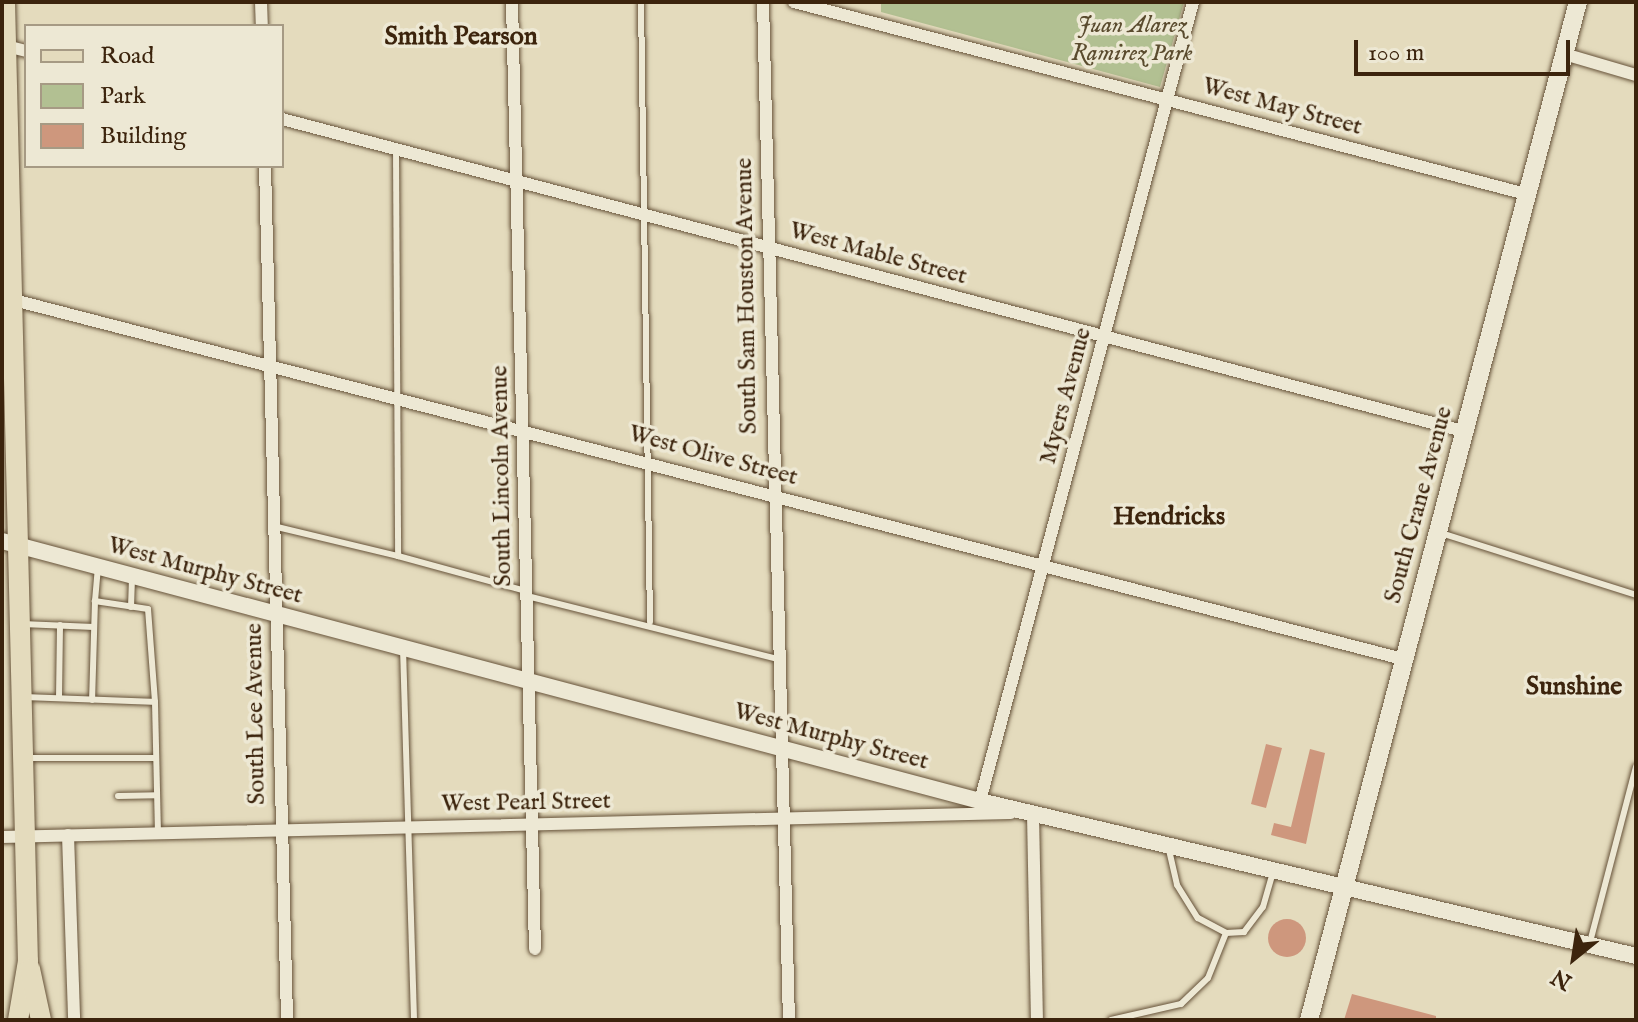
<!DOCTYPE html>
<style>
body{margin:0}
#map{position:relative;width:1638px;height:1022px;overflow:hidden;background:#e4dbbd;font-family:"IM FELL English",serif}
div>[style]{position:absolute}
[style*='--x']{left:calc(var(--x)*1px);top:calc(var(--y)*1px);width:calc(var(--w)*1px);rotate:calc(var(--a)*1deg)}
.green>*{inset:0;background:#b2c092}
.building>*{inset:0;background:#ce977d}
.round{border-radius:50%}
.roads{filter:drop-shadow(0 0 2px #665239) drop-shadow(0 0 2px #665239)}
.service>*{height:6px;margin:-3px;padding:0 3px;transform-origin:3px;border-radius:3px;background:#ede8d4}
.minor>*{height:12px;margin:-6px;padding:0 6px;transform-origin:6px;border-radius:6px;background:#ede8d4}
.tertiary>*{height:16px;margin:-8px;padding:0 8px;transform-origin:8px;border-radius:8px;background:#ede8d4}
.secondary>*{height:18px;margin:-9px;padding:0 9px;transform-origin:9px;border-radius:9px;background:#ede8d4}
.primary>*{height:20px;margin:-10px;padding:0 10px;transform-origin:10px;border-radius:10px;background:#e4dbbd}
span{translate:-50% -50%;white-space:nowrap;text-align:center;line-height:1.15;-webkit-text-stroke:7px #ede8d4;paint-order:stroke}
.park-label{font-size:24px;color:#5a4b2e;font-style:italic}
.street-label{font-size:24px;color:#3c240d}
.neighbourhood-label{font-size:26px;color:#3c240d;font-weight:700}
.frame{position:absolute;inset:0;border:4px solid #3c240d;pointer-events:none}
.legend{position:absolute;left:24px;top:24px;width:260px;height:144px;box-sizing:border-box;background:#ede8d4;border:2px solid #a69a84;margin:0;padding:10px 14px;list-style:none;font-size:24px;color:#3c240d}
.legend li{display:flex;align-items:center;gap:16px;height:40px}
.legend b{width:40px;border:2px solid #a69a84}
.north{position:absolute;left:1534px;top:918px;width:80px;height:80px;-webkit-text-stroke:6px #ede8d4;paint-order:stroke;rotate:210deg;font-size:22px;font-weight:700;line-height:32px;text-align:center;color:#3c240d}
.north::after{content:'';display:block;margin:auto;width:28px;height:36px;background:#3c240d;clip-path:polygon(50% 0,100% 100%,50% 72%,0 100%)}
.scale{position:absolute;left:1354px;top:40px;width:216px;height:36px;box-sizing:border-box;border:4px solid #3c240d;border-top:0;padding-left:10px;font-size:24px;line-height:28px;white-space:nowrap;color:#3c240d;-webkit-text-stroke:6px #ede8d4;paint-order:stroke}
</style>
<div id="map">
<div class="green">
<i style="clip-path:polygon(881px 2px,1184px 2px,1160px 87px,881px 12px)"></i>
</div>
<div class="building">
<i style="clip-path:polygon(1266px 744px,1282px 748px,1266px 808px,1251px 804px)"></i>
<i style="clip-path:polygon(1310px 749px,1325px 753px,1306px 844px,1271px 835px,1274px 823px,1291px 827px)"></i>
<i class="round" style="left:1268px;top:919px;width:38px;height:38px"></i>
<i style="clip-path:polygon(1352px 994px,1436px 1016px,1436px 1020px,1344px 1020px)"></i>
</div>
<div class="roads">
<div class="service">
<i style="--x:641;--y:2;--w:620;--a:89.17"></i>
<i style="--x:396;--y:149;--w:407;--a:89.7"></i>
<i style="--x:398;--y:556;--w:133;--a:15.3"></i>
<i style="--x:273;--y:526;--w:129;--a:13.5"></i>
<i style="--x:1441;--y:533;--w:205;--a:17.6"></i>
<i style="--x:527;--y:596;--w:258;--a:14.1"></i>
<i style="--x:95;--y:601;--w:33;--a:-85"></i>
<i style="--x:131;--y:607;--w:29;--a:-88"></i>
<i style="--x:22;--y:624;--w:72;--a:2.4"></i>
<i style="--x:403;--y:648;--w:372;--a:88.3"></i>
<i style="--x:27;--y:697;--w:128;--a:2.2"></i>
<i style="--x:155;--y:702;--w:93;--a:-94.3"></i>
<i style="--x:148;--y:609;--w:54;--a:-171.4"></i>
<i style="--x:95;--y:601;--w:99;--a:91.7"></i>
<i style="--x:59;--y:698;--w:73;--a:-89.2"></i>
<i style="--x:155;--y:702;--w:131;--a:88.7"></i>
<i style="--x:28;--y:758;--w:128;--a:0"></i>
<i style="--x:118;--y:796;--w:39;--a:-1"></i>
<i style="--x:1169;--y:850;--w:36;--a:77"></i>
<i style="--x:1177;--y:885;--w:39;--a:58"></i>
<i style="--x:1198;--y:918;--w:32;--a:28"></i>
<i style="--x:1226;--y:933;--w:18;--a:-3"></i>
<i style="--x:1244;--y:932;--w:31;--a:-53"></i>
<i style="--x:1263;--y:907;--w:36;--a:-74"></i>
<i style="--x:1590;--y:942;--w:181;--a:-75.3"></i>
<i style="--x:1111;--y:1020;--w:72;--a:-12.9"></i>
<i style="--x:1181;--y:1004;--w:37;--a:-44"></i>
<i style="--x:1208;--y:978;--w:48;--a:-68.2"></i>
</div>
<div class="minor">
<i style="--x:261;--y:2;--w:24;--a:88"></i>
<i style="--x:512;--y:2;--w:947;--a:88.61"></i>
<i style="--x:763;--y:2;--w:1018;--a:88.54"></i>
<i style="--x:794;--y:2;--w:757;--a:14.7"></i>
<i style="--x:6;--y:46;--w:21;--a:14"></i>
<i style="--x:1564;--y:54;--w:75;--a:16.3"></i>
<i style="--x:282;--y:119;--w:1222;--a:14.8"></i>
<i style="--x:265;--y:166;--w:854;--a:88.52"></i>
<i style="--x:2;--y:297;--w:1447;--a:14.49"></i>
<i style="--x:980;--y:801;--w:827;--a:-75.07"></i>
<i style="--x:1033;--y:814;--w:206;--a:88.9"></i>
<i style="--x:68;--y:835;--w:185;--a:88.1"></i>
<i style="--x:2;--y:837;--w:1009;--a:-1.36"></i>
</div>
<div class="tertiary">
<i style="--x:2;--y:541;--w:1012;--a:14.89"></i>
<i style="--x:980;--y:801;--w:674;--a:13.29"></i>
</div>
<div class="secondary">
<i style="--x:1309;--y:1020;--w:1053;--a:-75.2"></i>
</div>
<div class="primary">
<i style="--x:5;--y:2;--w:959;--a:88.63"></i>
<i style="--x:28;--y:961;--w:60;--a:99.6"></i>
<i style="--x:30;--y:969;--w:52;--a:77.8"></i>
</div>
</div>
<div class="park-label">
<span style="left:1132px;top:40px">Juan Alarez<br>Ramirez Park</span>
</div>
<div class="street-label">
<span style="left:1282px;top:107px;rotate:15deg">West May Street</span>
<span style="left:878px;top:254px;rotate:15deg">West Mable Street</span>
<span style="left:747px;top:296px;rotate:-91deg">South Sam Houston Avenue</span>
<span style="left:1066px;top:396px;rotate:-75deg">Myers Avenue</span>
<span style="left:713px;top:456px;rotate:15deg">West Olive Street</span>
<span style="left:502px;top:476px;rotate:-91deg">South Lincoln Avenue</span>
<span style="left:1419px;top:505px;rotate:-75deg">South Crane Avenue</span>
<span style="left:205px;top:571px;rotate:15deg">West Murphy Street</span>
<span style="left:256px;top:714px;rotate:-91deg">South Lee Avenue</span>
<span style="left:831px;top:737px;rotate:15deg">West Murphy Street</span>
<span style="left:526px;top:803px;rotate:-1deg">West Pearl Street</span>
</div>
<div class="neighbourhood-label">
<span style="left:461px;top:37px">Smith Pearson</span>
<span style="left:1169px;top:517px">Hendricks</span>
<span style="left:1574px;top:687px">Sunshine</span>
</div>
<div class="frame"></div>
<ul class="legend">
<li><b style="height:10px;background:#e4dbbd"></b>Road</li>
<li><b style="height:22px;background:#b2c092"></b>Park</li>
<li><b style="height:22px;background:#ce977d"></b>Building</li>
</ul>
<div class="north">N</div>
<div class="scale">100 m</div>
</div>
